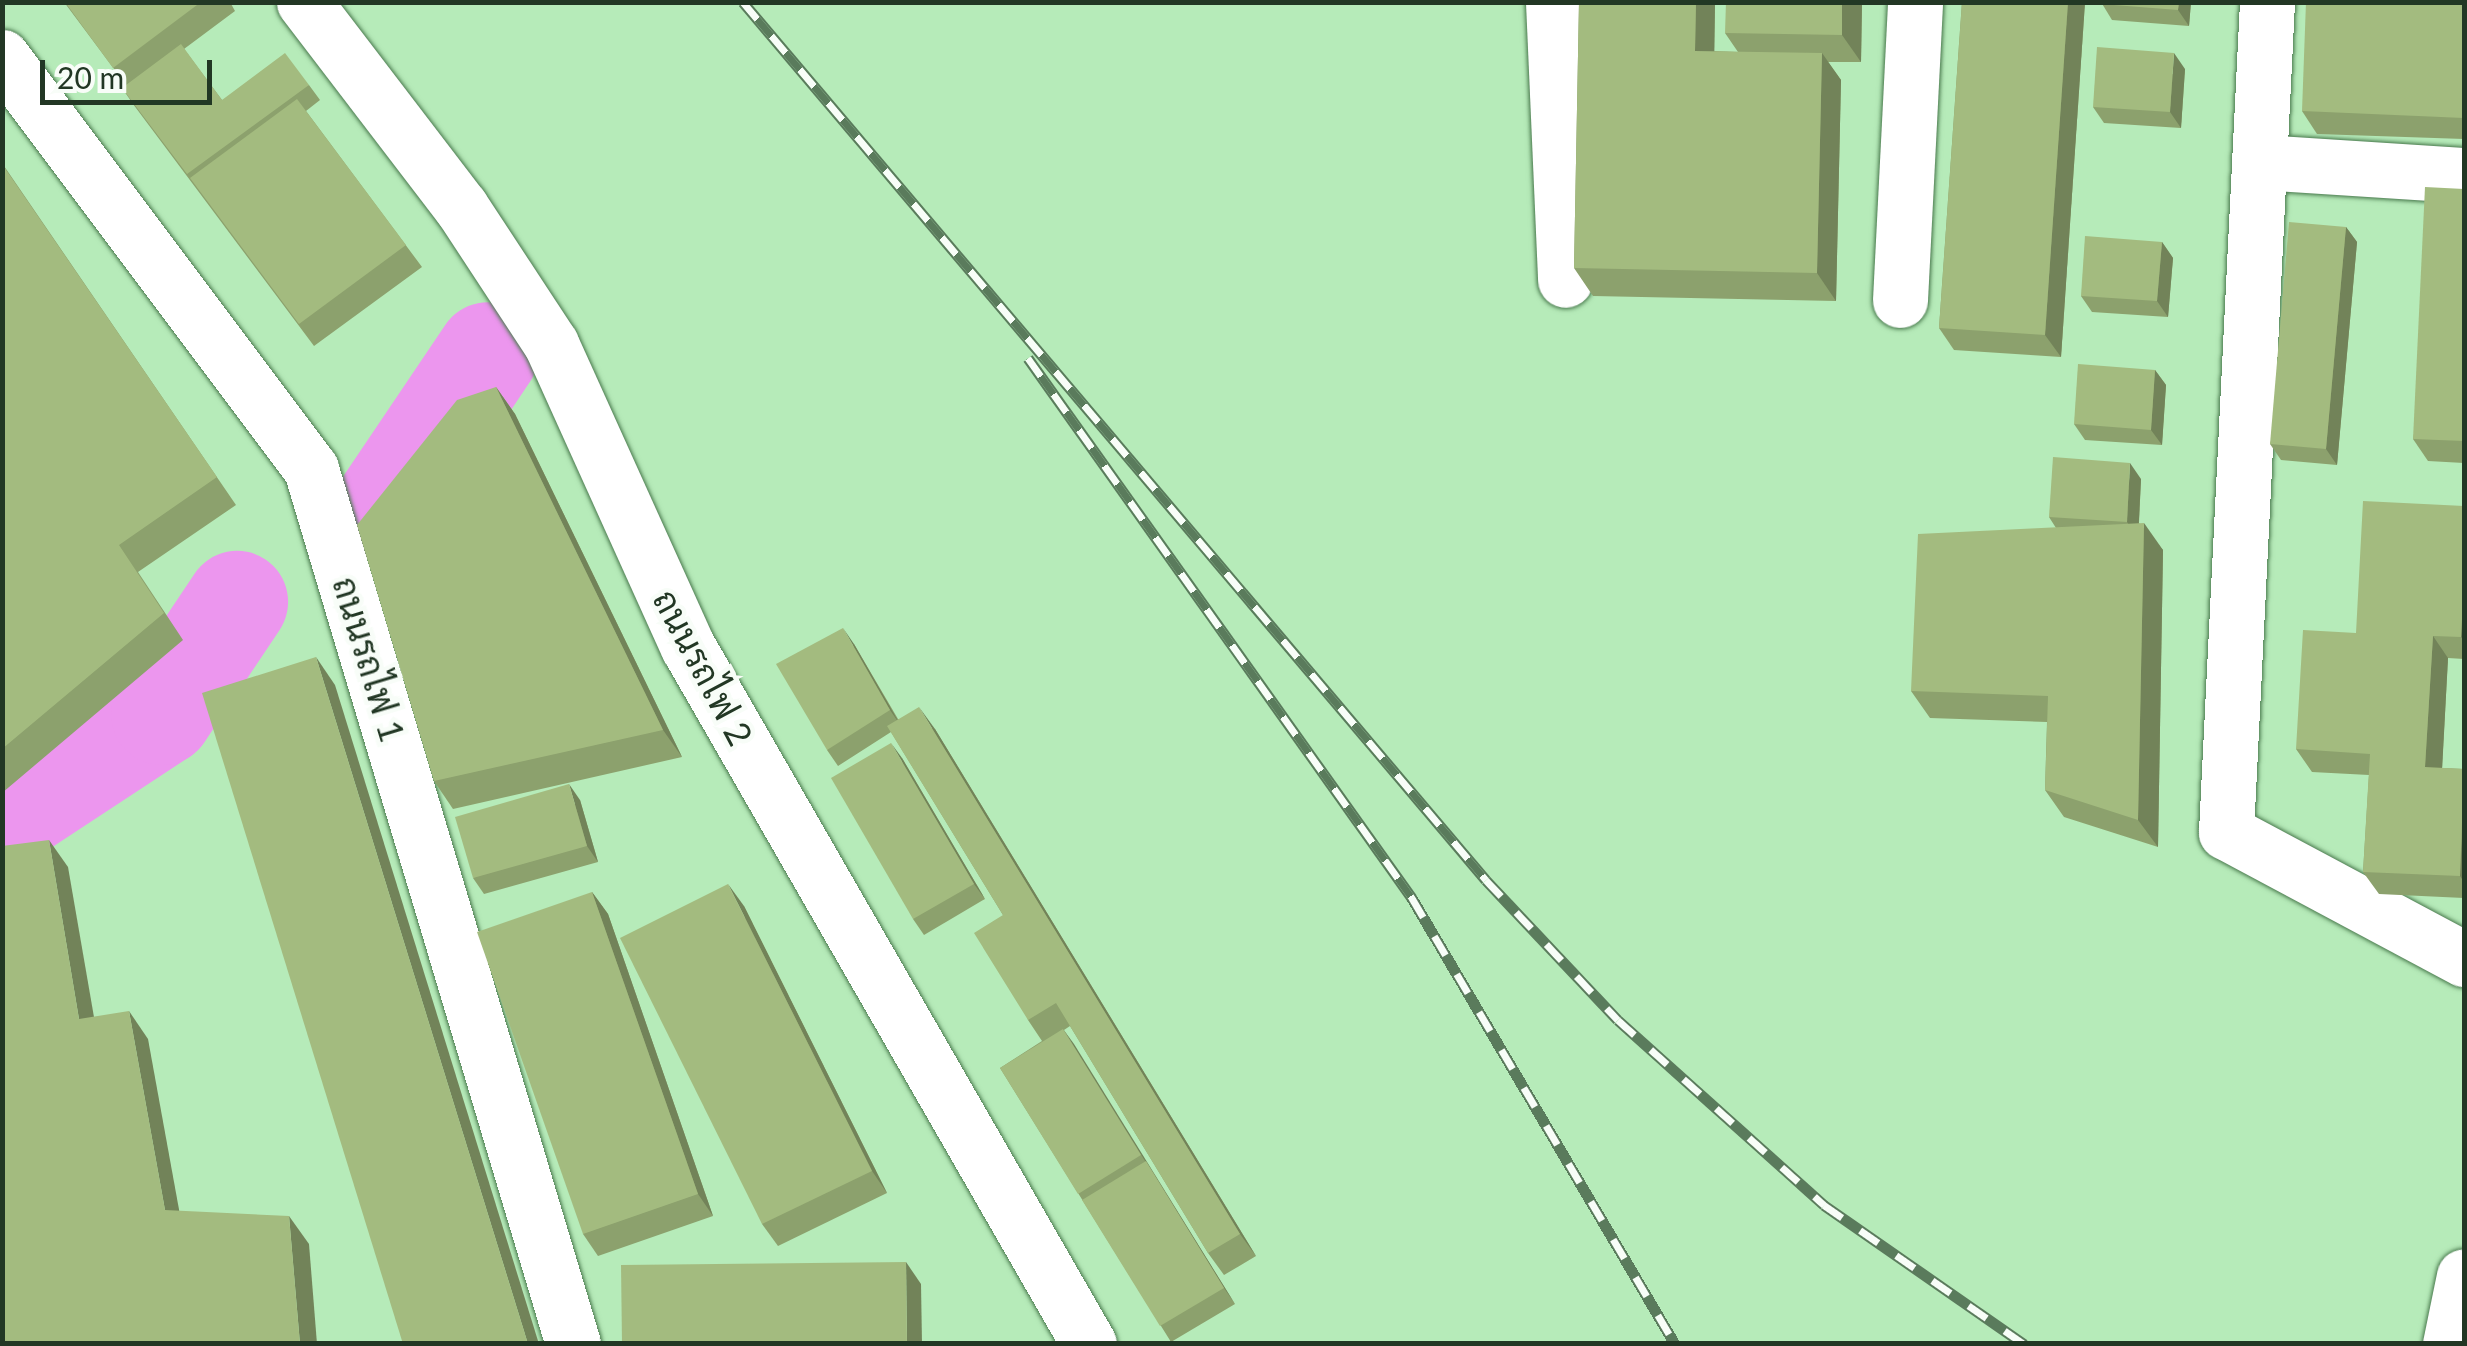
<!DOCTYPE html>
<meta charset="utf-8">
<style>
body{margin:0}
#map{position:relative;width:2467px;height:1346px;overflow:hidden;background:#b6ebb9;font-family:Lato,Sarabun,sans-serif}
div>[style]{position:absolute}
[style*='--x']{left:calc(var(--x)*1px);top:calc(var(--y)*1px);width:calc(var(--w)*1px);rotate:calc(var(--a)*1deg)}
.river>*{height:102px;margin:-51px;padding:0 51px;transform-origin:51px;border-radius:51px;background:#ec96ee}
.roads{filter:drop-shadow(0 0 2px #49794d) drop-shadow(0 0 2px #49794d)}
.street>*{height:55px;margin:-27.5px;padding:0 27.5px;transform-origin:27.5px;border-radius:27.5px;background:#fff}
.rail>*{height:11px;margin-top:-5.5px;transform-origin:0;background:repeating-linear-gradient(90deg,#f8fdf8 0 22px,#5a7b5c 0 44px);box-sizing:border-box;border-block:2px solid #5a7b5c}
.wall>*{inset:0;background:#8ca16d}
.shaded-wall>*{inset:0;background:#728359}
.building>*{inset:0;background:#a3bb7f}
span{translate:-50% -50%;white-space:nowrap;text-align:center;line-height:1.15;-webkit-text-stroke:9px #f8fdf8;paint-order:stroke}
.street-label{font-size:35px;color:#223724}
.frame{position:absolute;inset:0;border:5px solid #223724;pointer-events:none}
.scale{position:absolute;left:40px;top:60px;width:172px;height:45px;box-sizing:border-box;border:5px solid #223724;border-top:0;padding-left:12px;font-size:30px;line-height:35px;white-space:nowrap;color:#223724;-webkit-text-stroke:8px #f8fdf8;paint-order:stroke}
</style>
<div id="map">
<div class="river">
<i style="--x:382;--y:510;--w:189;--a:-56"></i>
<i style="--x:2;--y:819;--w:191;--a:-33.3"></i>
<i style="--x:162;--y:714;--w:135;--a:-56.2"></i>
</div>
<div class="roads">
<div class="street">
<i style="--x:304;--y:2;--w:258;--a:52.6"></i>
<i style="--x:461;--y:207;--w:164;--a:56.7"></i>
<i style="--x:551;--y:344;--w:333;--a:65.7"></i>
<i style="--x:688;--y:647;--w:804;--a:60.09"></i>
<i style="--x:1553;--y:2;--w:278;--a:87.5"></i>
<i style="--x:2267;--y:2;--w:831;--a:92.83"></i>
<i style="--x:2226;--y:832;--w:270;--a:28.1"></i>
<i style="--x:2;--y:57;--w:515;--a:53.13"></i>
<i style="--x:311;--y:469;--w:913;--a:73.33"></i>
<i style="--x:2261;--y:162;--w:203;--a:3.7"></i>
<i style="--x:1900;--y:300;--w:298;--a:-87.1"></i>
<i style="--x:2450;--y:1344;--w:69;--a:-78.4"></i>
</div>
</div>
<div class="rail">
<i style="--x:743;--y:2;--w:1150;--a:49.76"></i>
<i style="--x:1486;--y:880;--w:192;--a:46.7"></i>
<i style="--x:1618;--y:1020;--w:277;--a:41.9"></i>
<i style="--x:1824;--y:1205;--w:244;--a:34.8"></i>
<i style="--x:1028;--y:358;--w:663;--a:54.58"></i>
<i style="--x:1412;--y:898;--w:518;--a:59.47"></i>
</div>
<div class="wall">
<i style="clip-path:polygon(64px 2px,230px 2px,235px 11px,184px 49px,222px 100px,309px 85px,320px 100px,306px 111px,422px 267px,314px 346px,133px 104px,122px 88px,126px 85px)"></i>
<i style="clip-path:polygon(1579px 2px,1715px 2px,1714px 51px,1738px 52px,1725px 33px,1862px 2px,1861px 62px,1828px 62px,1841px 80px,1836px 301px,1593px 296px,1574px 268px)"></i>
<i style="clip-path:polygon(1962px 2px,2085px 2px,2061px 357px,1954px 350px,1939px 328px)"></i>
<i style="clip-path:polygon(2101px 2px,2191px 2px,2189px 26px,2112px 20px)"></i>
<i style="clip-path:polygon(2464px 2px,2464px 139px,2317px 134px,2302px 111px)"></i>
<i style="clip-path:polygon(2185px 69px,2181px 128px,2104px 123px,2093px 107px)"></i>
<i style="clip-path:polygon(2px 163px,236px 505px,138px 572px,183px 640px,2px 793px)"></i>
<i style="clip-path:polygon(2464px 189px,2464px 463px,2428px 461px,2413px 439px)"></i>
<i style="clip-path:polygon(2346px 227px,2357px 242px,2337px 465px,2281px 460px,2270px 444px)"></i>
<i style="clip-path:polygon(2162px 242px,2173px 258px,2168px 317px,2092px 312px,2081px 296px)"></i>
<i style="clip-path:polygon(2155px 370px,2166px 385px,2162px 445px,2085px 440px,2074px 424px)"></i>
<i style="clip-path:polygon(496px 387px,515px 414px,682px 757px,453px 809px,434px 781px)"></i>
<i style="clip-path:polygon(2141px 479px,2139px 523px,2163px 550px,2158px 847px,2064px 817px,2045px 790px,2047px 722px,1930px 718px,1911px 691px,2056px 528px,2049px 517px)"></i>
<i style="clip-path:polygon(2464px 506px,2464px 659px,2448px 658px,2442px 768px,2464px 769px,2464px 898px,2379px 894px,2363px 872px,2369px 775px,2312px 772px,2296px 749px,2356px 633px)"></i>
<i style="clip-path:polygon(854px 644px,898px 719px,935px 729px,1256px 1256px,1224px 1275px,1208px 1253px,1070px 1026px,1064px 1030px,1235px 1304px,1171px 1342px,1000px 1068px,1042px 1041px,1028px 1020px,1003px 915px,891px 732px,838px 766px,827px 750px)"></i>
<i style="clip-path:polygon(902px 758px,985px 899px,924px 935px,913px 919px)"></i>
<i style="clip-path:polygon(580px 800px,598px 862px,484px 894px,473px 878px)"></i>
<i style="clip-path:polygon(592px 892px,608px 914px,713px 1216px,598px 1256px,583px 1234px)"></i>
<i style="clip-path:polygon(744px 906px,887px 1193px,778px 1246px,762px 1224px)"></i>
</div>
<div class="shaded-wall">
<i style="clip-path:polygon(1696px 2px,1715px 2px,1714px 78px,1695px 51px)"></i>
<i style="clip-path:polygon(1842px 2px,1862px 2px,1861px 62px,1842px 35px)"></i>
<i style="clip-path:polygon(2068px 2px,2085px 2px,2061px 357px,2045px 335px)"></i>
<i style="clip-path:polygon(2179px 2px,2191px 2px,2189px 26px,2178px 10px)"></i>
<i style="clip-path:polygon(1822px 53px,1841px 80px,1836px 301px,1817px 273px)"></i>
<i style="clip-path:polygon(2174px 53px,2185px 69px,2181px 128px,2170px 112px)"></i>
<i style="clip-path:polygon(2346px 227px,2357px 242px,2337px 465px,2326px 449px)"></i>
<i style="clip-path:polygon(2162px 242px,2173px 258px,2168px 317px,2157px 301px)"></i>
<i style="clip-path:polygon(2155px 370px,2166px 385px,2162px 445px,2151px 430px)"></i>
<i style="clip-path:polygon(496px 387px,515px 414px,682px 757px,663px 730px)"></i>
<i style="clip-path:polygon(2130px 463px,2141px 479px,2138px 538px,2127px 522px)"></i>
<i style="clip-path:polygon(2144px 523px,2163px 550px,2158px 847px,2138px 820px)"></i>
<i style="clip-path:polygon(2464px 582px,2464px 641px,2461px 637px)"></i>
<i style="clip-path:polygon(843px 628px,854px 644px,901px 726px,890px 710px)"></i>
<i style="clip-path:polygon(2433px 636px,2448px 658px,2441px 789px,2425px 767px)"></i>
<i style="clip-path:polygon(316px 657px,335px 685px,539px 1344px,528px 1344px)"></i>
<i style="clip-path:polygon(919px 707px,935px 729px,1256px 1256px,1240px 1234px)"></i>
<i style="clip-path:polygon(891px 743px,902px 758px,985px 899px,974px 884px)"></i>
<i style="clip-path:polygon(569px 784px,580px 800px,598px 862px,587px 846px)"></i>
<i style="clip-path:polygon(2464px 799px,2464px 882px,2460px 876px)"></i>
<i style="clip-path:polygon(49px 840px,68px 867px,99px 1046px,79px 1019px)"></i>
<i style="clip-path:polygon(728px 884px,744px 906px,887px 1193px,872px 1171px)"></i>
<i style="clip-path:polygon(592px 892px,608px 914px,713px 1216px,698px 1194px)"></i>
<i style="clip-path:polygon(129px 1011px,148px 1039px,184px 1237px,165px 1210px)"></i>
<i style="clip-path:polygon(1063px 1029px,1074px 1044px,1235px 1304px,1224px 1288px)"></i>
<i style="clip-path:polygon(289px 1216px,309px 1244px,317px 1344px,300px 1344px)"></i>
<i style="clip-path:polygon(906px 1262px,921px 1284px,922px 1344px,907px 1344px)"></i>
</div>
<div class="building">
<i style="clip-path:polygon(65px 2px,201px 2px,113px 68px)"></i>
<i style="clip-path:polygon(1579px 2px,1696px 2px,1695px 51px,1822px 53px,1817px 273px,1574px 268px)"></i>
<i style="clip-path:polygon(1726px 2px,1842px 2px,1842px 35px,1725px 33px)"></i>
<i style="clip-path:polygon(1962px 2px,2068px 2px,2045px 335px,1939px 328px)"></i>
<i style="clip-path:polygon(2101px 2px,2179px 2px,2178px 10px,2101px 4px)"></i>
<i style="clip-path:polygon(2306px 2px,2464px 2px,2464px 118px,2302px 111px)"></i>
<i style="clip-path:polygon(181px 44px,222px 100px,285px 53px,309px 85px,187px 174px,122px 88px)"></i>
<i style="clip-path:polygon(2097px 47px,2174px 53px,2170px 112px,2093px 107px)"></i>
<i style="clip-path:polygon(297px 99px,406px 245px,299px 324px,190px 178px)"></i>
<i style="clip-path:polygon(2px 164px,217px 477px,119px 545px,164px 613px,2px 749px)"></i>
<i style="clip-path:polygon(2425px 187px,2464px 189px,2464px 441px,2413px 439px)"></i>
<i style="clip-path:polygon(2289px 222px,2346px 227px,2326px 449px,2270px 444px)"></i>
<i style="clip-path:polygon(2085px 236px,2162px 242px,2157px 301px,2081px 296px)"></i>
<i style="clip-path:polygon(2078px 364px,2155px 370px,2151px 430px,2074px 424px)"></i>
<i style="clip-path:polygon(496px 387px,663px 730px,434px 781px,357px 525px,457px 400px)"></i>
<i style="clip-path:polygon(2053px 457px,2130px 463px,2127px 522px,2049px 517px)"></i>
<i style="clip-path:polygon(2363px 501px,2464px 506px,2464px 582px,2461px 637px,2433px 636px,2425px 767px,2464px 769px,2460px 876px,2363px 872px,2370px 754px,2296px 749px,2303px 630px,2356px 633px)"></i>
<i style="clip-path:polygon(2144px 523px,2138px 820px,2045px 790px,2048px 696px,1911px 691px,1918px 534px)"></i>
<i style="clip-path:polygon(843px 628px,890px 710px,827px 750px,776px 664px)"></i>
<i style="clip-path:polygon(316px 657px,528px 1344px,403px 1344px,202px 693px)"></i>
<i style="clip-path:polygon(919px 707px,1240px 1234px,1208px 1253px,1056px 1003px,1028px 1020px,974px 933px,1003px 915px,887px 726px)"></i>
<i style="clip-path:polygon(891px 743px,974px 884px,913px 919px,831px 778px)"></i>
<i style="clip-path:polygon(569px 784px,587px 846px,473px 878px,455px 817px)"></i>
<i style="clip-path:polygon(49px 840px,79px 1019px,129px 1011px,165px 1210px,289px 1216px,300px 1344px,2px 1344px,2px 846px)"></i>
<i style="clip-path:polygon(728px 884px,872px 1171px,762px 1224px,620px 938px)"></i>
<i style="clip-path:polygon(592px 892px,698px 1194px,583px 1234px,477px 932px)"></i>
<i style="clip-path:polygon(1063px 1029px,1141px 1155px,1078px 1194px,1000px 1068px)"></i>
<i style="clip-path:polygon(1146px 1161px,1224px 1288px,1160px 1326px,1082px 1200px)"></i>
<i style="clip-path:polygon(906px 1262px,907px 1344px,622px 1344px,621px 1265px)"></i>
</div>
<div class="street-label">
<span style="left:370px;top:659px;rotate:73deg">ถนนรถไฟ 1</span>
<span style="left:704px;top:667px;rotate:62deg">ถนนรถไฟ 2</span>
</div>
<div class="frame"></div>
<div class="scale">20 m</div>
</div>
